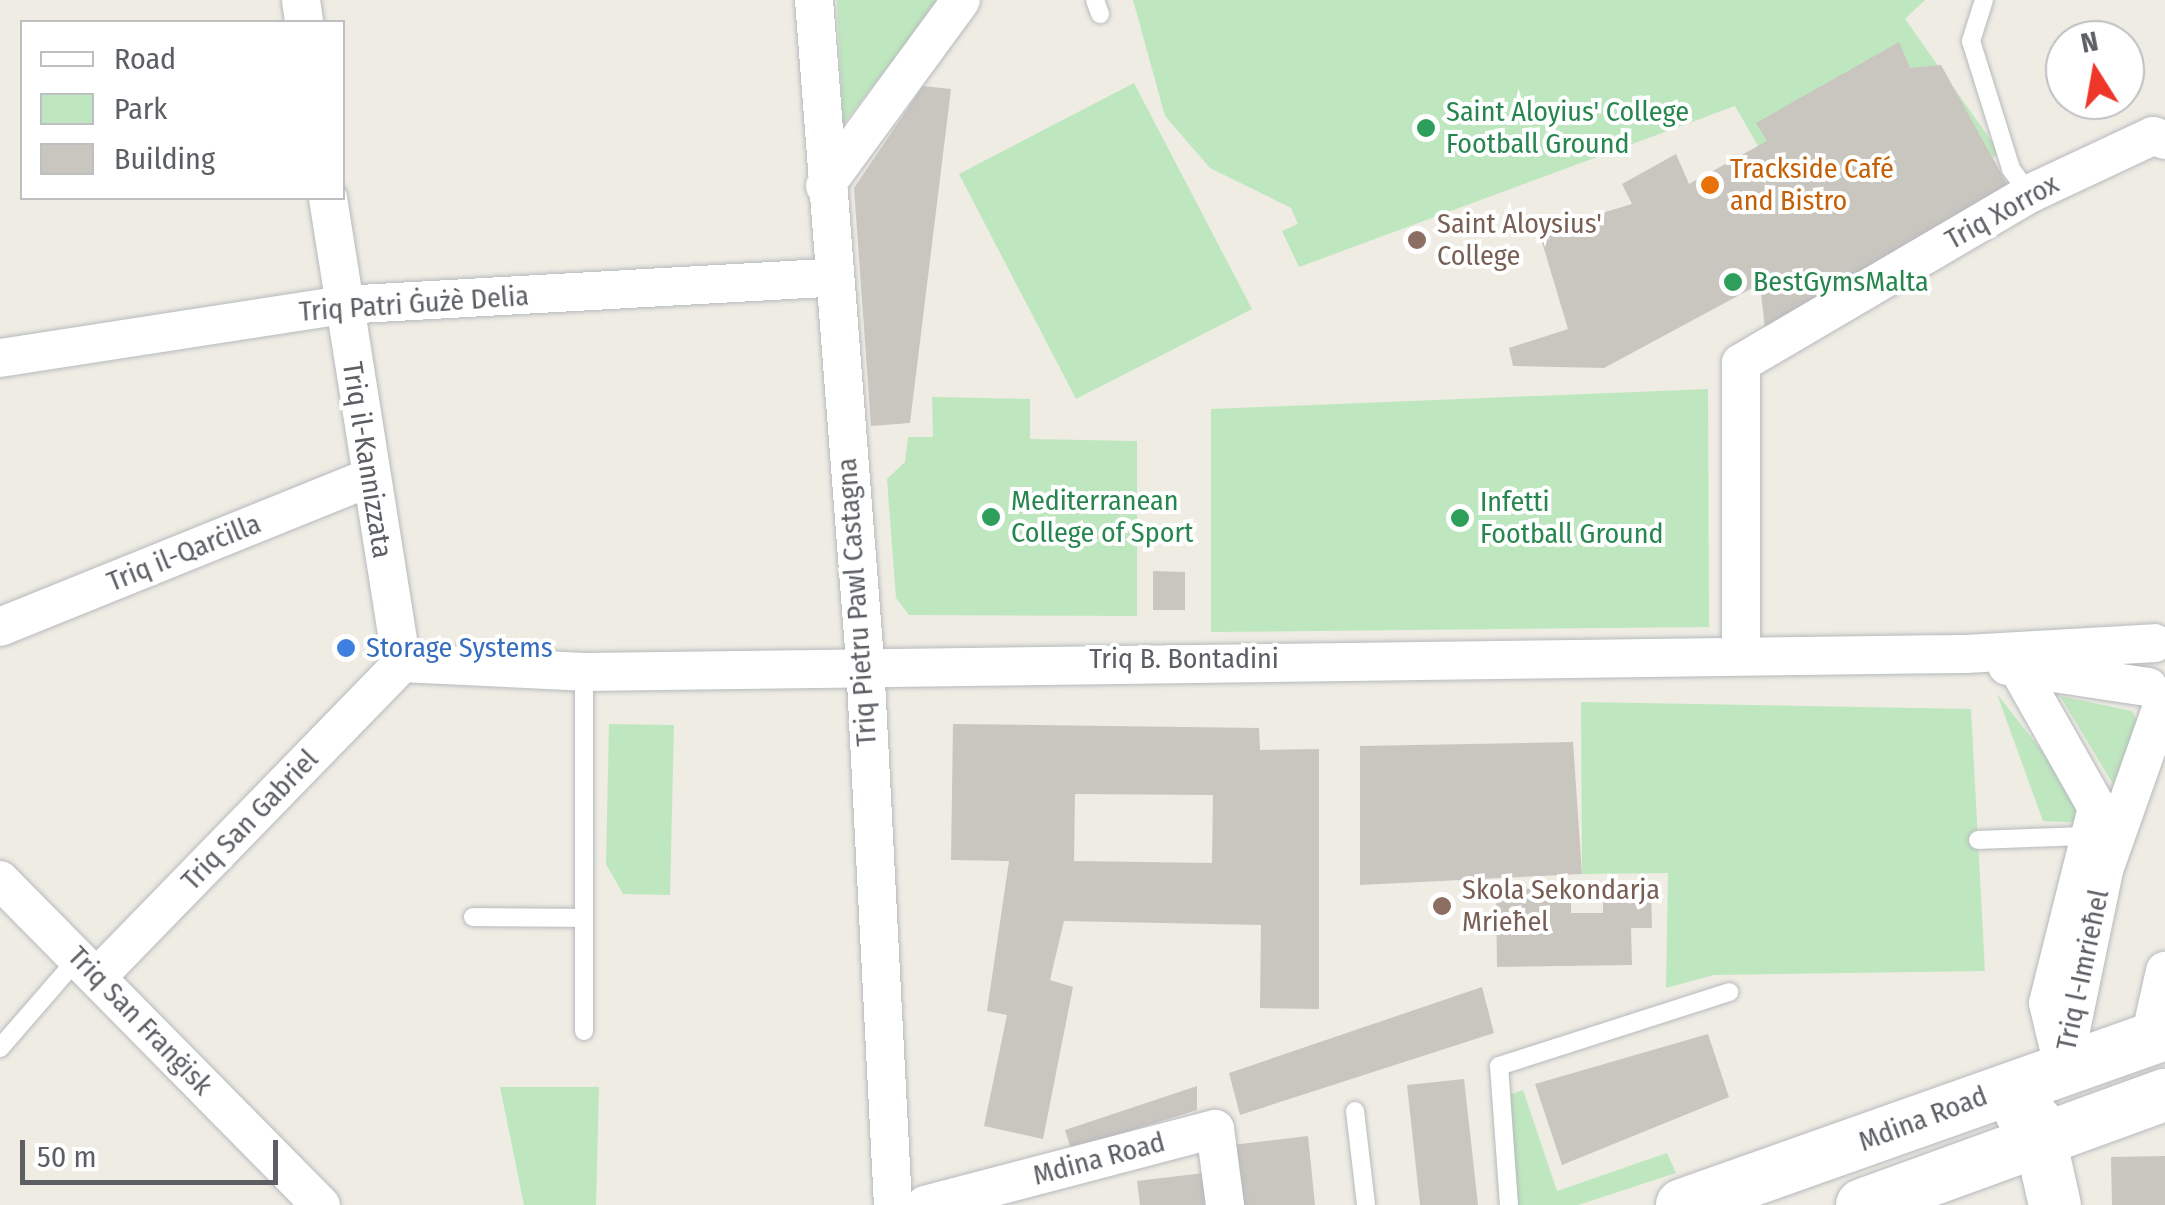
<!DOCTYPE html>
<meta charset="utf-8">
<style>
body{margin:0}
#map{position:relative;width:2165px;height:1205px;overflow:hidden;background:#eeece3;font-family:"Fira Sans Condensed",sans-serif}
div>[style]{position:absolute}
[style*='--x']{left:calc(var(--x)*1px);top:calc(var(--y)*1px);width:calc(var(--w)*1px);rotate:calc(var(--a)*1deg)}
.green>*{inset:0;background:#bfe7bf}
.building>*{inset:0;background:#c9c6c0}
.roads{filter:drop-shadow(0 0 2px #b6b9be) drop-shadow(0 0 2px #b6b9be)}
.lane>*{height:18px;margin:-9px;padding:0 9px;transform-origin:9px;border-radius:9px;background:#fff}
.street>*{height:38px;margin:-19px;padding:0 19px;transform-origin:19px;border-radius:19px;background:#fff}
.secondary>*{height:52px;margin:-26px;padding:0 26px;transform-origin:26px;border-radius:26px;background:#fff}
.dots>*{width:28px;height:28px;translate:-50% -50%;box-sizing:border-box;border:5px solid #fff;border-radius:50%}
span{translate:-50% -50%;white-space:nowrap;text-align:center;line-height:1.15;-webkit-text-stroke:8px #fff;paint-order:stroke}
.leisure-label{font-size:28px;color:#27864d}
.left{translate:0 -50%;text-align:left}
.food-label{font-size:28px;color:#c56008}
.street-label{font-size:28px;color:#5b5f64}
.education-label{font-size:28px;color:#785e54}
.shop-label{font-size:28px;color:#366cbe}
.legend{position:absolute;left:20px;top:20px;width:325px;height:180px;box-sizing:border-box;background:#fff;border:2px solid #bdbfc1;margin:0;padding:12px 18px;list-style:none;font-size:30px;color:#5b5f64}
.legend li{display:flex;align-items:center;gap:20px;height:50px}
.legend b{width:50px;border:2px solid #bdbfc1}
.north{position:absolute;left:2045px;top:20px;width:100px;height:100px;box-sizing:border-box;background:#fff;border:2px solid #bdbfc1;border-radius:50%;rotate:349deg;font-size:28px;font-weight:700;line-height:40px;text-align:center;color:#5b5f64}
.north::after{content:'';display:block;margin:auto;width:35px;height:45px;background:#ee3729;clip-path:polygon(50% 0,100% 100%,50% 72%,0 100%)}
.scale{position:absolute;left:20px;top:1140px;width:258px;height:45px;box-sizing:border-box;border:5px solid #5b5f64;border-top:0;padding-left:12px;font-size:30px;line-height:35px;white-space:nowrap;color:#5b5f64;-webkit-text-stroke:8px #fff;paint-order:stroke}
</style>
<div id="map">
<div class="green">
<i style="clip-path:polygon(837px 0,940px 0,843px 124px)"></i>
<i style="clip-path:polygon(1133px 0,1925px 0,1905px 19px,2000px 153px,1825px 263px,1735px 106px,1299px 267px,1282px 231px,1298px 224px,1291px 208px,1210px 168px,1165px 116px)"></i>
<i style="clip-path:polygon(1134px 83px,1252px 309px,1076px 399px,959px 174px)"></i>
<i style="clip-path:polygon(1708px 389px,1709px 627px,1211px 632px,1211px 409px)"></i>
<i style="clip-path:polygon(932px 397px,1030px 399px,1030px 439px,1137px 441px,1137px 616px,909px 615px,896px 598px,887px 479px,905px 462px,908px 437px,933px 437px)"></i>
<i style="clip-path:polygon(1997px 694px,2056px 769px,2086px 823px,2043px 821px)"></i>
<i style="clip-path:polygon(2060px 696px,2132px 711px,2143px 733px,2119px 794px)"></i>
<i style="clip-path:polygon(1581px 702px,1971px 709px,1985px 971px,1714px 975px,1666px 988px,1668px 873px,1582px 874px)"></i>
<i style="clip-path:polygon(609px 724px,674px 725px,670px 895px,623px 894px,606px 864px)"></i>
<i style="clip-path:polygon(500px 1087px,599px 1087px,596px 1205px,524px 1205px)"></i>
<i style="clip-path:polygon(1523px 1090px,1557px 1191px,1667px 1153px,1676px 1173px,1578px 1205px,1517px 1205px,1509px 1095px)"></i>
</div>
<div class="building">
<i style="clip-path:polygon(1899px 42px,1910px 68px,1941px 65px,2011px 191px,1765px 329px,1760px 284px,1604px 368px,1513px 366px,1509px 348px,1568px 329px,1539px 232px,1632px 204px,1622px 184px,1676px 154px,1689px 184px,1767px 141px,1756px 123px)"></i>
<i style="clip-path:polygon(923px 86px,951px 89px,910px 423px,871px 426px,854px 188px)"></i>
<i style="clip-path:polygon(1153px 571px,1185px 572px,1185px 610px,1153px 610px)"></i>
<i style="clip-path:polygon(evenodd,953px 724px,1259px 728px,1260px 750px,1319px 749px,1319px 1009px,1260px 1008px,1261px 925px,1064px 921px,1050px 980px,1073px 987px,1043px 1139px,984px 1126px,1007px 1015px,987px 1011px,1009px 861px,951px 860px,953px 724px,1075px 794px,1213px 795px,1212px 863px,1074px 861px,1075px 794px)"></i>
<i style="clip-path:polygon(1573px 742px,1582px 874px,1360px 885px,1360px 746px)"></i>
<i style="clip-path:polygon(1571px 888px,1571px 913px,1603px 913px,1603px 889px,1651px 889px,1652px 928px,1631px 928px,1632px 965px,1497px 967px,1496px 889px)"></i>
<i style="clip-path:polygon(1482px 987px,1494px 1033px,1240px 1115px,1229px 1073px)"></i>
<i style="clip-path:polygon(1708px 1034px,1729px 1097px,1562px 1165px,1535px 1084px)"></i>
<i style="clip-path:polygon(1464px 1079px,1478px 1205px,1420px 1205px,1407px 1085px)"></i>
<i style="clip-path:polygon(1197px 1086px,1197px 1110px,1071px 1149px,1065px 1130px)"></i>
<i style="clip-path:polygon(1308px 1136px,1315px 1205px,1239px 1205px,1232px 1145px)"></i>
<i style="clip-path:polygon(2165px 1156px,2165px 1205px,2112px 1205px,2111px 1157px)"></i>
<i style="clip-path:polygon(1204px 1173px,1208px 1205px,1140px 1205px,1137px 1181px)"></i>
</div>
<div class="roads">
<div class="lane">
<i style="--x:1095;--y:0;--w:15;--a:70"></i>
<i style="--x:1984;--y:0;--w:43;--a:107.6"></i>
<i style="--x:1971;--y:41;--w:134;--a:72.6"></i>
<i style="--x:2011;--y:169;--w:31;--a:54"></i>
<i style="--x:1978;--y:840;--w:111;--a:-2.1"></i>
<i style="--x:473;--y:917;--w:111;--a:0.5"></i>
<i style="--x:584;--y:1031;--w:359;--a:-90"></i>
<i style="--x:0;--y:1048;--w:119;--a:-49.1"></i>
<i style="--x:1355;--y:1111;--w:95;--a:83.3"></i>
<i style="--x:1509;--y:1205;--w:139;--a:-94.1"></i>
<i style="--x:1499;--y:1066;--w:242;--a:-17.8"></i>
</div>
<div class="street">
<i style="--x:301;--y:0;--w:22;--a:82"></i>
<i style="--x:814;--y:0;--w:664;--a:85.59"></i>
<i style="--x:865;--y:662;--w:544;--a:87.05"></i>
<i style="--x:825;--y:186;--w:230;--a:-53.8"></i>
<i style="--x:328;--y:198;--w:471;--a:81"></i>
<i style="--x:0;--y:358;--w:346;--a:-8.8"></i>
<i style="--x:342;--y:305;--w:489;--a:-3.2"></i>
<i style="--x:0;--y:627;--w:397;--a:-22"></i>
<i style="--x:1741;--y:655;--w:292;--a:-90"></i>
<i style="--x:1741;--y:363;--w:334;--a:-30.4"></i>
<i style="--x:2029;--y:194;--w:137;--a:-25.1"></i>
<i style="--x:2153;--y:136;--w:13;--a:18"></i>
<i style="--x:402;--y:663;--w:182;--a:2.8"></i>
<i style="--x:584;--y:672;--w:1382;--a:-0.75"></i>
<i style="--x:1966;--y:654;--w:189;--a:-3.3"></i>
<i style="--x:2007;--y:666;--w:143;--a:8.5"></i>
<i style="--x:2019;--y:670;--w:159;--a:60.5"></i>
<i style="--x:2097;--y:808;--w:201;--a:104.1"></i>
<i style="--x:2048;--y:1003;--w:65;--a:76.6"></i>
<i style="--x:0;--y:880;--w:457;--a:45.4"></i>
<i style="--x:97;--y:977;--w:438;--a:-45.8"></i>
<i style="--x:2150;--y:1038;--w:69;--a:-77.4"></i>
<i style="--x:2066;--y:1054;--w:188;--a:-78.3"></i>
<i style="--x:2104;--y:870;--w:182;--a:-70.5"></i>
<i style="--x:925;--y:1205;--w:300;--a:-14.7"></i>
<i style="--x:1215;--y:1129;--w:77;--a:82.5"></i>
</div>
<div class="secondary">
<i style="--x:2021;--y:1113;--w:17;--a:28"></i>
<i style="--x:2036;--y:1121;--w:86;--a:77.3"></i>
<i style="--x:1682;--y:1205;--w:512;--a:-19.5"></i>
<i style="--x:1862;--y:1205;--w:322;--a:-20"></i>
</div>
</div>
<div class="dots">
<i style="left:1426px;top:128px;background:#2e9e5b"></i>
<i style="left:1710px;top:185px;background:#e8710a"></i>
<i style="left:1417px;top:240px;background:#8d6e63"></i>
<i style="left:1733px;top:282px;background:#2e9e5b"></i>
<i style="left:991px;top:517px;background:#2e9e5b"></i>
<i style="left:1460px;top:518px;background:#2e9e5b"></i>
<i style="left:346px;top:648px;background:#3f7fe0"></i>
<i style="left:1442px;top:906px;background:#8d6e63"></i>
</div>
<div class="leisure-label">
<span class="left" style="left:1446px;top:128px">Saint Aloyius' College<br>Football Ground</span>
<span class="left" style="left:1753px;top:282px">BestGymsMalta</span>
<span class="left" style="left:1011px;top:517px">Mediterranean<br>College of Sport</span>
<span class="left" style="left:1480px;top:518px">Infetti<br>Football Ground</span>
</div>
<div class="food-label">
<span class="left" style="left:1730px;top:185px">Trackside Café<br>and Bistro</span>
</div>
<div class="street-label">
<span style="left:2002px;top:212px;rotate:-29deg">Triq Xorrox</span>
<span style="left:414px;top:304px;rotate:-4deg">Triq Patri Ġużè Delia</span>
<span style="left:367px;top:460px;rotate:81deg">Triq il-Kannizzata</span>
<span style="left:184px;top:553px;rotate:-22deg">Triq il-Qarċilla</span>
<span style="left:857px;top:602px;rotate:-94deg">Triq Pietru Pawl Castagna</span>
<span style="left:1184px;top:659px">Triq B. Bontadini</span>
<span style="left:250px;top:820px;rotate:-46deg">Triq San Gabriel</span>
<span style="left:2083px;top:970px;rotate:-78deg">Triq l-Imrieħel</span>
<span style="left:140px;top:1021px;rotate:46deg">Triq San Franġisk</span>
<span style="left:1923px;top:1119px;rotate:-21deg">Mdina Road</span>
<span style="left:1099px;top:1159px;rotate:-15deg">Mdina Road</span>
</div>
<div class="education-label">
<span class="left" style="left:1437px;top:240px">Saint Aloysius'<br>College</span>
<span class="left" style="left:1462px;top:906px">Skola Sekondarja<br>Mrieħel</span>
</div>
<div class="shop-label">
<span class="left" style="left:366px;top:648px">Storage Systems</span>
</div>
<ul class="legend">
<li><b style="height:12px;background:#fff"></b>Road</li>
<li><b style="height:28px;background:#bfe7bf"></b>Park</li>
<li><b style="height:28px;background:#c9c6c0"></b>Building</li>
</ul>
<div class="north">N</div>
<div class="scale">50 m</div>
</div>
